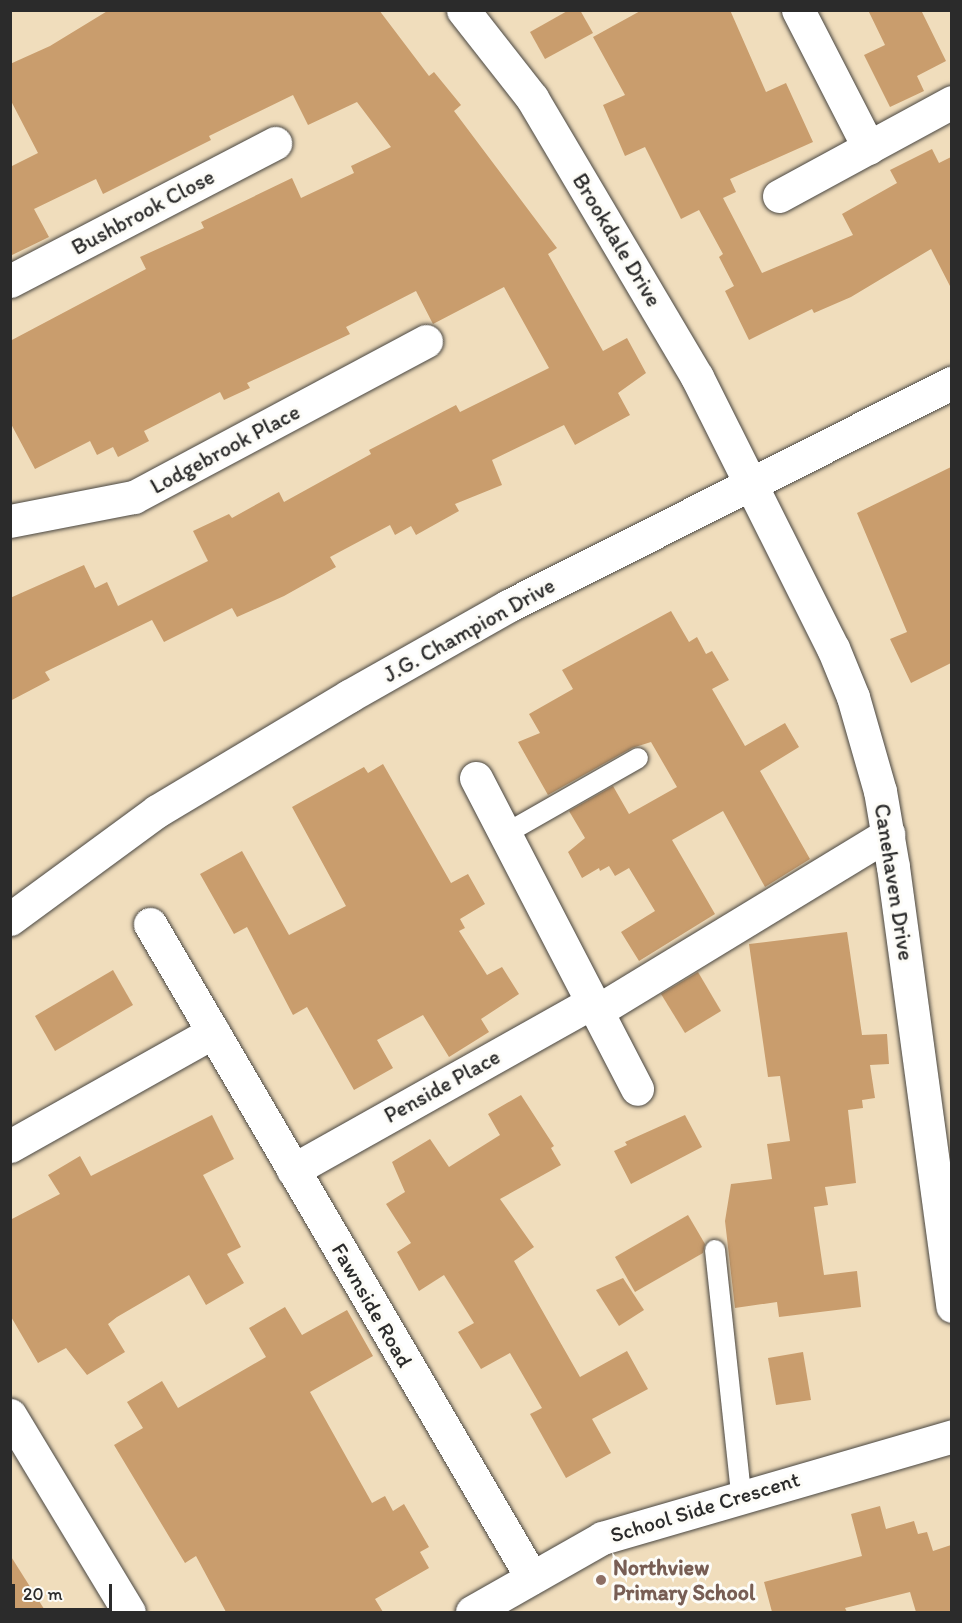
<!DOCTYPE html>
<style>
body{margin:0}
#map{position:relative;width:962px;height:1623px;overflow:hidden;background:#f0ddbc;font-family:Itim,sans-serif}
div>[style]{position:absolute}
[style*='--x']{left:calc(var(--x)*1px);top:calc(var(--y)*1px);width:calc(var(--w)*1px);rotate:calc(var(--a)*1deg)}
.building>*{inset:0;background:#c99d6d}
.roads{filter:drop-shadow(0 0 2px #494641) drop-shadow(0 0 2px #494641)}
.lane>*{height:20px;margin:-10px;padding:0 10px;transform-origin:10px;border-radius:10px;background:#fff}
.street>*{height:33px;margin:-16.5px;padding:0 16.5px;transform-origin:16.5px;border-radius:16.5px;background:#fff}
.secondary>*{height:33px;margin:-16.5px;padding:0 16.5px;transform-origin:16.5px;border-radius:16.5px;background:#fff}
.dots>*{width:16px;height:16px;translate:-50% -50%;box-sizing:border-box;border:3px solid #fdfcf7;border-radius:50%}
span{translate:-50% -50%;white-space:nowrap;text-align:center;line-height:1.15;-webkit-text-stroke:6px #fdfcf7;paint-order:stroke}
.street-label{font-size:22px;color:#2b2b2b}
.education-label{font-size:22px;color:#785e54;font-weight:700}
.left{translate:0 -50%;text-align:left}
.frame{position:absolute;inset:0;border:12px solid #2b2b2b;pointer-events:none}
.scale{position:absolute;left:12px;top:1584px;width:100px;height:27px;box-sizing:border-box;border:3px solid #2b2b2b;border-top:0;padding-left:8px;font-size:18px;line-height:21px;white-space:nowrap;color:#2b2b2b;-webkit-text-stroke:4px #fdfcf7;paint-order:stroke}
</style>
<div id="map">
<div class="building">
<i style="clip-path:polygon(109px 10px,379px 10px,429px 76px,434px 72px,461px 105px,454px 111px,557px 248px,548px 254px,603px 351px,627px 338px,646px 373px,618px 393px,630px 415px,575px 445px,564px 425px,492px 460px,502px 485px,455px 504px,459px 511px,416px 535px,411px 526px,395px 535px,390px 525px,330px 557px,336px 567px,284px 596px,237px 617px,232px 608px,164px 642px,152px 620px,45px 672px,50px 680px,10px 701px,10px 598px,84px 565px,95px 588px,107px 582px,118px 606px,208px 561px,193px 531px,229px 514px,232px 518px,279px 492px,284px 502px,371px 454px,369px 450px,456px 405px,460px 412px,549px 368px,504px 287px,433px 324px,416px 291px,346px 327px,350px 334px,247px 383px,250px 388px,224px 400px,220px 392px,144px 431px,149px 441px,118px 457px,113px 447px,97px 455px,90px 441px,35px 469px,10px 422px,10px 341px,146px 269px,140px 257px,204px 228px,201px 222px,292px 178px,301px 198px,354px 173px,351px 166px,391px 147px,357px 102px,308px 125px,293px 95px,209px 136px,211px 140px,103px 194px,96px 179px,34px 209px,49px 237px,10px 256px,10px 167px,38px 153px,10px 99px,10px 64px,50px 46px)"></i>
<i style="clip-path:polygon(569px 10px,580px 10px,593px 33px,545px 59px,530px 32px)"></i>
<i style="clip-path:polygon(642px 10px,730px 10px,766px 92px,786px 83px,813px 142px,730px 179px,736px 192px,723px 198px,762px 273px,853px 235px,842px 214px,897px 183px,890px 170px,932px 149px,939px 163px,951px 157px,951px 288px,931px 249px,851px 297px,814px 313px,812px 309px,749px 340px,725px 291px,734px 286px,719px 257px,723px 254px,699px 210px,681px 219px,645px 147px,625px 156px,603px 105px,625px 95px,593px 37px)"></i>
<i style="clip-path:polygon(868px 10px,921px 10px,946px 61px,917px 76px,924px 91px,890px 107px,864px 55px,885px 45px)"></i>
<i style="clip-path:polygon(951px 467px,951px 663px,911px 683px,890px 639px,907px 632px,857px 513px)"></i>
<i style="clip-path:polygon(671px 611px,689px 642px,697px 637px,706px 654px,712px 651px,729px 680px,712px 689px,745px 746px,785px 723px,799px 747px,760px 771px,810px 859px,765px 887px,723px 811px,672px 840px,715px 914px,639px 961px,621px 932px,655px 911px,629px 868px,615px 876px,609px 866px,600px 871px,599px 868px,582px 878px,568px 852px,585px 838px,569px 811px,613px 786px,629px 814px,677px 787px,651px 742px,632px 748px,548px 795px,518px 742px,540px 733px,529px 714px,573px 689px,562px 670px)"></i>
<i style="clip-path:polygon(383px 764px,451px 883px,468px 874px,485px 904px,460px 919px,465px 928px,459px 931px,487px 975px,502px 967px,519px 994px,481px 1019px,489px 1032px,449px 1057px,423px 1015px,377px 1040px,393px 1068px,354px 1090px,307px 1007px,293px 1015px,247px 927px,234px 934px,200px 874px,242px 851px,289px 935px,346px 906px,292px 807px,364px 767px,368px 773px)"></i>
<i style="clip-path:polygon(847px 932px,862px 1035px,887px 1034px,889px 1064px,870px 1065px,875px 1098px,862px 1100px,863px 1108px,848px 1110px,856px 1183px,825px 1187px,828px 1205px,814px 1207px,824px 1275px,857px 1271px,861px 1307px,779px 1317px,777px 1302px,735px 1308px,725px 1221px,731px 1184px,772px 1179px,767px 1144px,790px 1141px,780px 1076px,768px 1077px,749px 944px)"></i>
<i style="clip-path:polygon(113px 970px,133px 1005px,55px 1051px,35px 1016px)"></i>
<i style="clip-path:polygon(698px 972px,721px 1011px,685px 1033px,661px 994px)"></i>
<i style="clip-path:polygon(521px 1095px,554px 1146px,551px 1148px,561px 1165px,500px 1199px,534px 1247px,514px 1261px,580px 1377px,627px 1351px,648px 1389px,592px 1419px,611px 1453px,566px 1478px,530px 1414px,542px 1408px,510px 1353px,481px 1369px,458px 1332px,474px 1323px,444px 1275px,419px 1291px,397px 1252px,411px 1243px,386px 1204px,405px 1192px,392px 1162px,430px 1139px,449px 1167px,500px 1135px,488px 1114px)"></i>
<i style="clip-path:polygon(212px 1115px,234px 1159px,203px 1175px,241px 1247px,227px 1254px,244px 1283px,206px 1305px,189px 1275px,117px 1317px,108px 1324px,125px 1352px,87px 1375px,66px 1348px,38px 1363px,10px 1315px,10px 1220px,60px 1194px,48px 1175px,80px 1156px,91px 1176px)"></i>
<i style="clip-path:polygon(685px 1115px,702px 1147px,631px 1184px,614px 1151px,627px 1145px,625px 1142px)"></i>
<i style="clip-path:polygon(688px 1215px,705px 1244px,703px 1253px,635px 1292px,615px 1257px)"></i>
<i style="clip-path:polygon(623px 1278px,644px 1310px,619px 1326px,596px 1290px)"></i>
<i style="clip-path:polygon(285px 1307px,302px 1335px,347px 1310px,373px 1356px,310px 1392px,372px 1503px,385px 1496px,393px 1511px,404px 1504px,429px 1547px,420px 1552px,429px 1568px,375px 1599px,383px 1612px,226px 1612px,196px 1556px,185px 1563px,114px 1445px,143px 1428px,127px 1402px,162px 1381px,178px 1408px,266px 1357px,249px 1328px)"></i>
<i style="clip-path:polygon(803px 1352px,811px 1400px,776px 1405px,768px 1358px)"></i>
<i style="clip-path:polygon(880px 1506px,886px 1529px,914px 1521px,918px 1534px,927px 1532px,933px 1551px,951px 1545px,951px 1612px,916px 1612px,910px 1592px,845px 1608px,847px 1612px,772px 1612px,764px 1582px,862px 1556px,851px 1514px)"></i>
<i style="clip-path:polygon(10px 1555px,46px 1612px,10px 1612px)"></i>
</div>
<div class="roads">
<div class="lane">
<i style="--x:505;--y:834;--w:153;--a:-29.7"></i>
<i style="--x:715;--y:1250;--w:245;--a:83.9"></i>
</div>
<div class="street">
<i style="--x:798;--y:10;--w:155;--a:62.8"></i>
<i style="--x:779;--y:196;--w:197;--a:-28.5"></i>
<i style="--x:10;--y:281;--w:299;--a:-27.5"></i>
<i style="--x:10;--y:521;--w:126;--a:-11"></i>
<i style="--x:134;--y:497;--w:331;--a:-28.1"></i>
<i style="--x:476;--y:778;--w:350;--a:62.6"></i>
<i style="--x:150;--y:924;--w:757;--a:59.71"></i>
<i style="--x:597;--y:1011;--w:341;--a:-31.3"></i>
<i style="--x:10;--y:1146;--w:233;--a:-29.3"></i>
<i style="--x:293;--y:1170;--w:343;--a:-29.3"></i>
<i style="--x:10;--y:1415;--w:230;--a:58.9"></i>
<i style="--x:472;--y:1612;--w:150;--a:-29.6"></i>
<i style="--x:602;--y:1538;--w:365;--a:-16.2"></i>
</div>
<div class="secondary">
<i style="--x:463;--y:10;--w:112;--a:51.9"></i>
<i style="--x:532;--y:98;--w:324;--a:59.4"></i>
<i style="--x:697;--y:377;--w:303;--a:63.4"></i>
<i style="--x:833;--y:648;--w:53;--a:67.8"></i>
<i style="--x:853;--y:697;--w:98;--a:74"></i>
<i style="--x:880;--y:791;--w:77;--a:80.3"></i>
<i style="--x:893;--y:867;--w:443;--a:82.3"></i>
<i style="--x:10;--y:919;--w:182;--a:-36.3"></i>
<i style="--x:157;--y:811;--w:224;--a:-30.9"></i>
<i style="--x:349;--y:696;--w:183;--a:-29.5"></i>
<i style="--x:508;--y:606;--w:497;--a:-26.7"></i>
</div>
</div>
<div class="dots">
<i style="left:601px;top:1580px;background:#8d6e63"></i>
</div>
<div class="street-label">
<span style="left:143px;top:212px;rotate:-28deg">Bushbrook Close</span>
<span style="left:617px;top:240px;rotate:59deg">Brookdale Drive</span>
<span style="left:225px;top:449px;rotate:-28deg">Lodgebrook Place</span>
<span style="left:469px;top:630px;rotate:-29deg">J.G. Champion Drive</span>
<span style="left:894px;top:882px;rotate:81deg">Canehaven Drive</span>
<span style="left:442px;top:1086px;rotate:-29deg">Penside Place</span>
<span style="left:372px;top:1305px;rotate:60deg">Fawnside Road</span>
<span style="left:705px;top:1507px;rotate:-17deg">School Side Crescent</span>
</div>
<div class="education-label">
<span class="left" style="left:613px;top:1580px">Northview<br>Primary School</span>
</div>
<div class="frame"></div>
<div class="scale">20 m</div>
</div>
